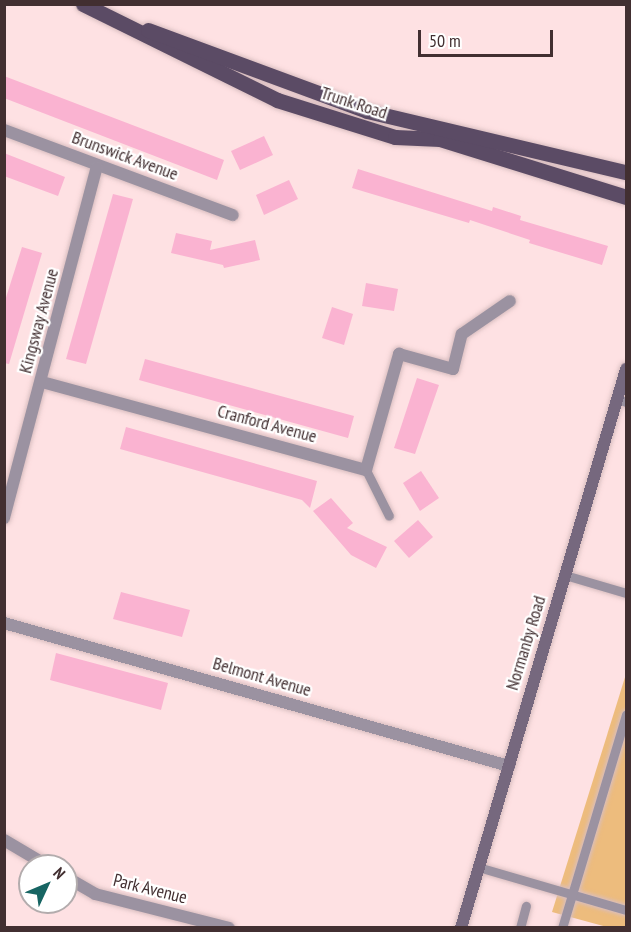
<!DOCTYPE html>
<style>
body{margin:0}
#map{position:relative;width:631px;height:932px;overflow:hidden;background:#fee1e3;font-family:"PT Sans Narrow",sans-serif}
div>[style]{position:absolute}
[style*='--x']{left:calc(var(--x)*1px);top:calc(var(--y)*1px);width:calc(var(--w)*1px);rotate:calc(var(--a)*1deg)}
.green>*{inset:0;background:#edbc7d}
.building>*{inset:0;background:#fab3d1}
.roads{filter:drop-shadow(0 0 2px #d8bdbf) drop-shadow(0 0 2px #d8bdbf)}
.lane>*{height:9px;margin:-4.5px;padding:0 4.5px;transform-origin:4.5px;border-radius:4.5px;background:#9b92a1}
.street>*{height:12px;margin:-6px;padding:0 6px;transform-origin:6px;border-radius:6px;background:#9b92a1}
.secondary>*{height:12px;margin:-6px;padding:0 6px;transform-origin:6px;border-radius:6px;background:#76687e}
.primary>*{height:15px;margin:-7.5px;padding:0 7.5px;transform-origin:7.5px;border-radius:7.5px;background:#5b4b65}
span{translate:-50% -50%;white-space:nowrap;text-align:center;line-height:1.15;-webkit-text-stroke:4.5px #fff;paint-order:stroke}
.street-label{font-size:18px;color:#422f31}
.frame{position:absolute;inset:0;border:6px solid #422f31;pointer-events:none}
.north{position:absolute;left:18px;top:854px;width:60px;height:60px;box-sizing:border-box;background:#fff;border:2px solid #b3acad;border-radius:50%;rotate:46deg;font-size:16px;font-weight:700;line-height:24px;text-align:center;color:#422f31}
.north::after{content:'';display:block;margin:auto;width:21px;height:27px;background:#176563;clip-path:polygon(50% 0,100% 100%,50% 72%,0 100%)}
.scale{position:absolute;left:418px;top:30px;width:135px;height:27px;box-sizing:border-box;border:3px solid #422f31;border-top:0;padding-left:8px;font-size:18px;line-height:21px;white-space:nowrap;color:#422f31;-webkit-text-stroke:4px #fff;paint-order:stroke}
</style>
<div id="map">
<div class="green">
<i style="clip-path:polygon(626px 674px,626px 927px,607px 927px,552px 912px)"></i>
</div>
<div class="building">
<i style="clip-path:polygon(4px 76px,224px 160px,217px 180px,4px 98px)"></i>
<i style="clip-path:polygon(264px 136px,273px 155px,240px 170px,231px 151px)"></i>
<i style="clip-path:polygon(4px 153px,65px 177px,58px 196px,4px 176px)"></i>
<i style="clip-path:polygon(358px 169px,492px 211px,493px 207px,521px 216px,520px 220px,608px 246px,602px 265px,529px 243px,530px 240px,470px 220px,469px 223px,352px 188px)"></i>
<i style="clip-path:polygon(289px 180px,298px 199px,264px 215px,256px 195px)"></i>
<i style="clip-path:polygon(113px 194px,133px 199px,86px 364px,66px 359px)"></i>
<i style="clip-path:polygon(176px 233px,212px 241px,210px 250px,255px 240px,260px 260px,224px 268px,223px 265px,171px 253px)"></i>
<i style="clip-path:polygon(22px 247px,42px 253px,9px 364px,4px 363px,4px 304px)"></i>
<i style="clip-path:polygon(366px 283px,398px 289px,394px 311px,362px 306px)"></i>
<i style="clip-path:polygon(332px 307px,353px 314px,344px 345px,322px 338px)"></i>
<i style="clip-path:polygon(145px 359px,354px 416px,348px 438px,139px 380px)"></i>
<i style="clip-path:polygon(417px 378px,439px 385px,415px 454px,394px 448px)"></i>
<i style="clip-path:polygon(126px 427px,317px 481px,310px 508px,302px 500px,120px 449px)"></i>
<i style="clip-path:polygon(421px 471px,439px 498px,420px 511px,403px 483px)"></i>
<i style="clip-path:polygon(331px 498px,353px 523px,347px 528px,387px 547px,376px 568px,351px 555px,313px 511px)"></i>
<i style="clip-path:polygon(418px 520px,433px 537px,409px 558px,394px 541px)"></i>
<i style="clip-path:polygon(121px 592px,190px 610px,182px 637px,113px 619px)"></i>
<i style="clip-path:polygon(56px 653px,168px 683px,161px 710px,50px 680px)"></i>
</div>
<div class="roads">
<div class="lane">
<i style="--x:618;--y:399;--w:9;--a:21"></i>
<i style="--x:366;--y:470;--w:51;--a:63.4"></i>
<i style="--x:565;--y:575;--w:64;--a:16.4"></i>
<i style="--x:478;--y:867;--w:154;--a:16.2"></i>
<i style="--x:520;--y:928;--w:23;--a:-75"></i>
<i style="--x:562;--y:928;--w:223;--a:-73.3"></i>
</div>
<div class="street">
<i style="--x:4;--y:130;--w:244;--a:20.4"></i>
<i style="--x:42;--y:382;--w:336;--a:15.2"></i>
<i style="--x:366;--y:470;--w:121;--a:-74.1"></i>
<i style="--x:399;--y:354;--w:56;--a:15.5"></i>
<i style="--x:453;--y:369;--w:36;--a:-76"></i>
<i style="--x:462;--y:334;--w:58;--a:-34.5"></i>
<i style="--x:4;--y:518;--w:363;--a:-75.2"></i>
<i style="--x:4;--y:623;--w:525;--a:15.81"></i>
<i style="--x:4;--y:840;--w:51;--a:30.6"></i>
<i style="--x:66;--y:877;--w:34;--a:30"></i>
<i style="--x:95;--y:894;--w:138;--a:14.2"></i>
</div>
<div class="secondary">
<i style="--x:461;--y:928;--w:583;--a:-73.55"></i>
</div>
<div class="primary">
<i style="--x:83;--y:4;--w:216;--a:26.3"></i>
<i style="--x:277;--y:100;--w:124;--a:17.4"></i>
<i style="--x:395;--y:137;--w:45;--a:2.5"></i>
<i style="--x:440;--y:139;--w:195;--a:17.3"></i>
<i style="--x:148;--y:30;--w:233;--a:20.3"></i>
<i style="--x:367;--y:111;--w:266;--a:13.3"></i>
</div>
</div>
<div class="street-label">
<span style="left:354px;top:103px;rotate:18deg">Trunk Road</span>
<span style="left:125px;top:156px;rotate:20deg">Brunswick Avenue</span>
<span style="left:39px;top:321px;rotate:-75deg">Kingsway Avenue</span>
<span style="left:267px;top:424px;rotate:15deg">Cranford Avenue</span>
<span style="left:526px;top:643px;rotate:-73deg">Normanby Road</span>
<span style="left:262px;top:677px;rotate:16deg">Belmont Avenue</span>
<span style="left:150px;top:889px;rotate:14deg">Park Avenue</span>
</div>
<div class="frame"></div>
<div class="north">N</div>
<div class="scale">50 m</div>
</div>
